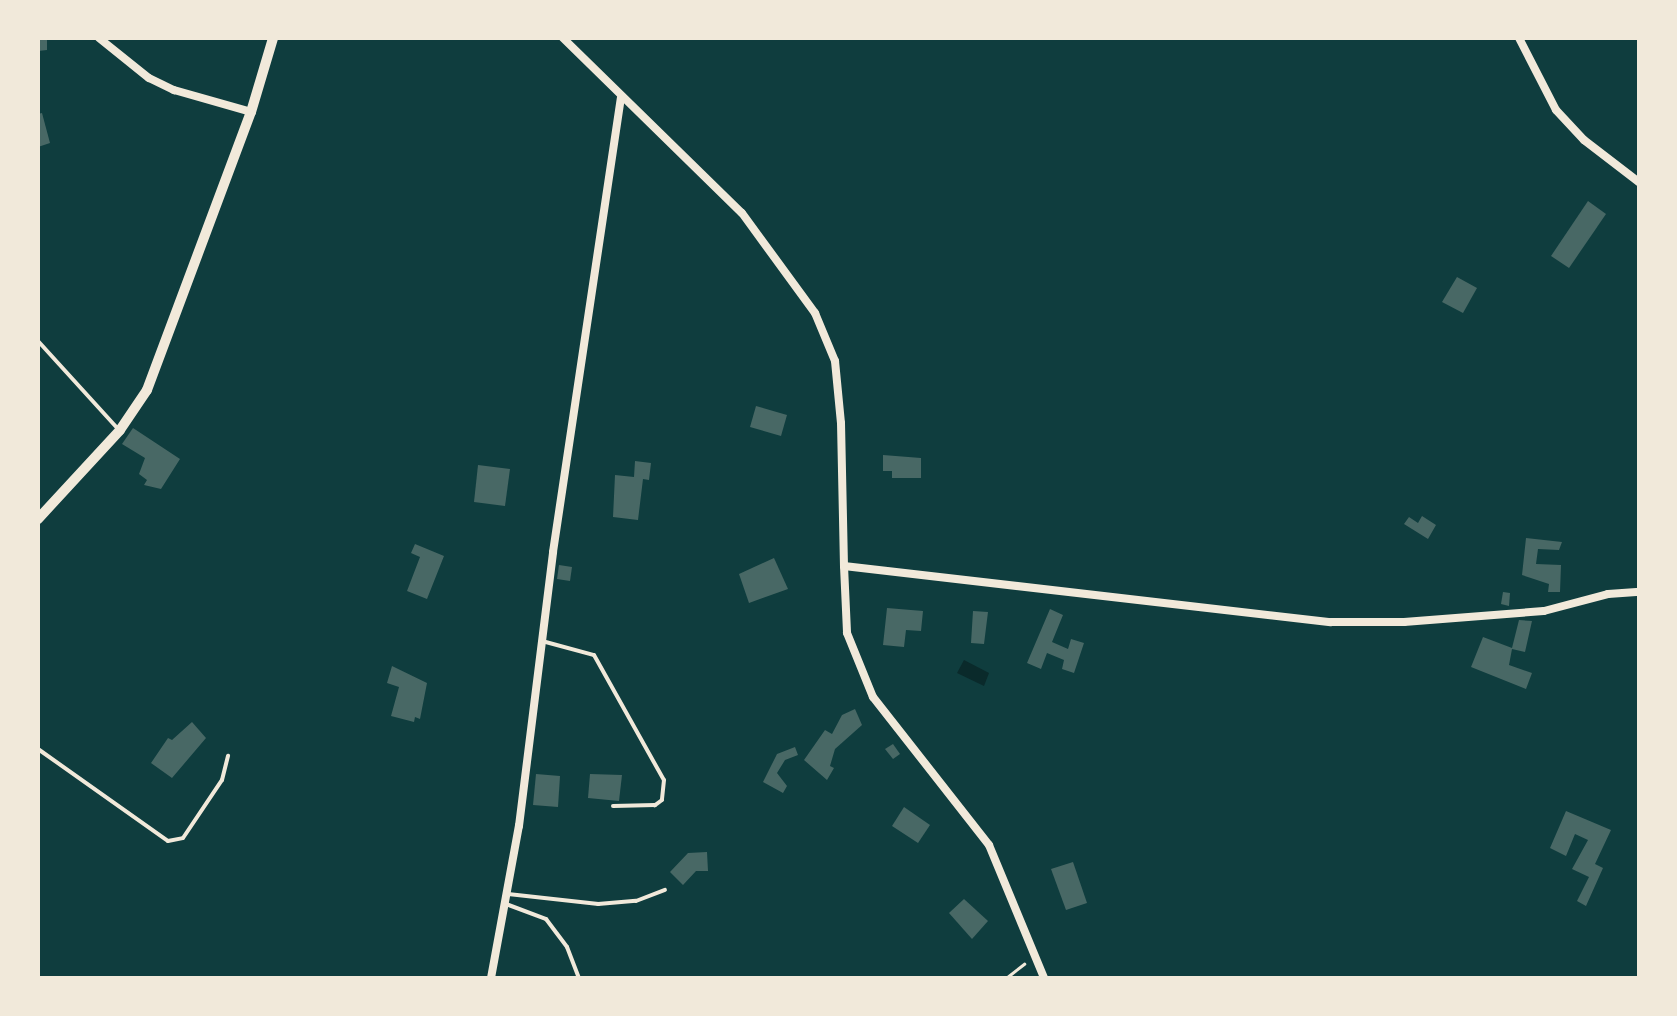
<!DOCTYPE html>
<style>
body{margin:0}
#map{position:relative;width:1677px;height:1016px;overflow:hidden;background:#0f3d3e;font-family:"Roboto Condensed",sans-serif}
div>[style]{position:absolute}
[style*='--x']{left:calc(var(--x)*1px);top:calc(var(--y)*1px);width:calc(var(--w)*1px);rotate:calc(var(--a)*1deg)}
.water>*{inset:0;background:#0a2a2b}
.building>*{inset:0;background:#486865}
.path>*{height:2.5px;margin:-1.25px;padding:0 1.25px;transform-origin:1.25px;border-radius:1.25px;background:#f1e9da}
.service>*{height:4px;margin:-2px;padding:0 2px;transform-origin:2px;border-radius:2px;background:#f1e9da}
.minor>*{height:8px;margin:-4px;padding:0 4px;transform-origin:4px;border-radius:4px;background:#f1e9da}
.tertiary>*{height:10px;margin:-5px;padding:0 5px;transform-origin:5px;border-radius:5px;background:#f1e9da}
span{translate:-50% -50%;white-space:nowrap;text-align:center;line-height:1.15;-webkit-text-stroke:10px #f1e9da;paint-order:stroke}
.frame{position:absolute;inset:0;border:40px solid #f1e9da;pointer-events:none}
</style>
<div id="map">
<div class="water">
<i style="clip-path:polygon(964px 660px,989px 673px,984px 686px,957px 673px)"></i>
</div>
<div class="building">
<i style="clip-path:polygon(38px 38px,47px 38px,47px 50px,38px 51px)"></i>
<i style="clip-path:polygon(42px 113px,50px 143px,38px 147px,38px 114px)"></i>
<i style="clip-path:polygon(1588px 201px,1606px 214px,1569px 268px,1551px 256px)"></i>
<i style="clip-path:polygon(1457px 277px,1477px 288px,1463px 313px,1442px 302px)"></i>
<i style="clip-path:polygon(756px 406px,787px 415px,781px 436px,750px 427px)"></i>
<i style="clip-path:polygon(133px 428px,180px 459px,161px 489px,144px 485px,147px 480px,139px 474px,145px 458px,122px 444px)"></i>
<i style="clip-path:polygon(883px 455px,921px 458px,921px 478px,892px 478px,892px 471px,883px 471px)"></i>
<i style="clip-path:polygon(635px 461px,651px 463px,649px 480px,643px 479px,638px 520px,613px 517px,615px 475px,634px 477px)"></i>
<i style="clip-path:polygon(478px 465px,510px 469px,505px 506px,474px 502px)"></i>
<i style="clip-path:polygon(1422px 516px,1436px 525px,1428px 539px,1404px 524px,1409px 517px,1418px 523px)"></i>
<i style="clip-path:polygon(1526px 538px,1562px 542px,1559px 550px,1538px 549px,1536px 564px,1561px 565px,1560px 592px,1548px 592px,1549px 584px,1522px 575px)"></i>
<i style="clip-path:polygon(415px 544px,444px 556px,427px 599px,407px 591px,420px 557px,411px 553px)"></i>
<i style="clip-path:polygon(774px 558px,788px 589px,749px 603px,739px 574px)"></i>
<i style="clip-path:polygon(559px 565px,572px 567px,570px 581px,557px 579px)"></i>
<i style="clip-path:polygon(1503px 592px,1510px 593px,1509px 606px,1501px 604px)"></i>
<i style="clip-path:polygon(887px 608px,923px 611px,921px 631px,906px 630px,904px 647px,883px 645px)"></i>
<i style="clip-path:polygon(1050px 609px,1063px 615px,1052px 642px,1068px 649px,1071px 639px,1084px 643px,1074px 673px,1062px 669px,1064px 660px,1047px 653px,1041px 669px,1027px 663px)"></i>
<i style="clip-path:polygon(973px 611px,988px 612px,984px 644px,971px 643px)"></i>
<i style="clip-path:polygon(1519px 620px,1532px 621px,1525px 652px,1512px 649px,1509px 665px,1532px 673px,1526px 689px,1471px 667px,1483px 637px,1512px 648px)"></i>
<i style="clip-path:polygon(392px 666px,427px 683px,420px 719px,415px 717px,414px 722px,391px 716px,399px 687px,387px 683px)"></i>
<i style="clip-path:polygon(855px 709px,862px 725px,835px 749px,830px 766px,834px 768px,827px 780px,804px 760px,825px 730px,832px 734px,842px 715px)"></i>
<i style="clip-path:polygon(192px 722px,206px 738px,172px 778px,151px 763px,168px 738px,172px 740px)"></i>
<i style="clip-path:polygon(893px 744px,900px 754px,893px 759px,885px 749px)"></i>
<i style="clip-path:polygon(795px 747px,798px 755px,785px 760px,777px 773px,787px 786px,783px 793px,763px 782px,777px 754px)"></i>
<i style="clip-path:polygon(536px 774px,560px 776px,558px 807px,533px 805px)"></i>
<i style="clip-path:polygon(590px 774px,622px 775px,619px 801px,588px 798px)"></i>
<i style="clip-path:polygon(904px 807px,930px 825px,918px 843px,892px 826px)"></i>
<i style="clip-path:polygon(1566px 811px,1611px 830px,1595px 864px,1603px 868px,1586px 906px,1577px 901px,1589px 877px,1572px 869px,1588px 840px,1575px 834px,1566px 856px,1550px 848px)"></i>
<i style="clip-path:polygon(707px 852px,708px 871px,696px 871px,683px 885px,670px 872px,688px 853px)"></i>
<i style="clip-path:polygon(1073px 862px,1087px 903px,1066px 910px,1051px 869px)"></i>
<i style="clip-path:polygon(964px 899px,988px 921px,972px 939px,949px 913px)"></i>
</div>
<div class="path">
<i style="--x:1006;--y:978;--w:23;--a:-38"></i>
</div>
<div class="service">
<i style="--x:38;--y:341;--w:120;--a:47.7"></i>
<i style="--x:542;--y:641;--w:54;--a:15.1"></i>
<i style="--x:594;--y:655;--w:143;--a:60.8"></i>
<i style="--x:664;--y:780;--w:20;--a:96"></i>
<i style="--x:662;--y:800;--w:9;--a:144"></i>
<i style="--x:655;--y:805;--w:42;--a:178.6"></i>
<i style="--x:38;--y:749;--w:159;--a:35.3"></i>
<i style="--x:168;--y:841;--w:15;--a:-11"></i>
<i style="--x:183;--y:838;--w:70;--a:-56.1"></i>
<i style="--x:222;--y:780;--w:25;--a:-76"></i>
<i style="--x:508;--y:894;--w:91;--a:6.3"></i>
<i style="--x:598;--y:904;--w:38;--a:-5"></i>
<i style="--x:636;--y:901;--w:31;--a:-21"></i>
<i style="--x:506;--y:904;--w:43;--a:20.6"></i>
<i style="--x:546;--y:919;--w:35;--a:53"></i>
<i style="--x:567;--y:947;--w:33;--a:69"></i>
</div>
<div class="minor">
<i style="--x:99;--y:38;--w:64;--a:38.7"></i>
<i style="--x:149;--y:78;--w:28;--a:26"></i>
<i style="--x:174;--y:90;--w:80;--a:15.9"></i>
<i style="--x:563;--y:38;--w:250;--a:44.4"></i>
<i style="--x:742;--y:213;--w:124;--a:53.9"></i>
<i style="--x:815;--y:313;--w:52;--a:67.4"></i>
<i style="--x:835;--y:361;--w:62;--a:84.5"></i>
<i style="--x:841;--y:423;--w:143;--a:88.8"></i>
<i style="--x:844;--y:566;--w:490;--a:6.6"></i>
<i style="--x:1331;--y:622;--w:73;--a:0"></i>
<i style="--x:1404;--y:622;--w:140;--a:-4.5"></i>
<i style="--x:1544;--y:611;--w:66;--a:-14.9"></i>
<i style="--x:1608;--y:594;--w:32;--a:-4"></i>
<i style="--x:1519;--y:38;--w:81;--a:62.8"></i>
<i style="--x:1556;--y:110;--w:41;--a:47"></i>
<i style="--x:1584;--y:140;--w:71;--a:37.5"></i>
<i style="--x:844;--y:566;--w:67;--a:87.4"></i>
<i style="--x:847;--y:633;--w:69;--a:67.9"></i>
<i style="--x:873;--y:697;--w:188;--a:51.9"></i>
<i style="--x:989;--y:845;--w:144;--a:67.5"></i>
<i style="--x:491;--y:978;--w:155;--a:-79.6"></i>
<i style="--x:519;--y:826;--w:276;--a:-82.9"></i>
<i style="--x:553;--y:552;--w:459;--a:-81.5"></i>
</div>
<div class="tertiary">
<i style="--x:38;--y:519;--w:121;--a:-47.3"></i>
<i style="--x:120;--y:430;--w:48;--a:-56"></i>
<i style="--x:147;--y:390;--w:297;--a:-69.5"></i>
<i style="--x:251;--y:112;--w:77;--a:-73.4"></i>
</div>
<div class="frame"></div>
</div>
